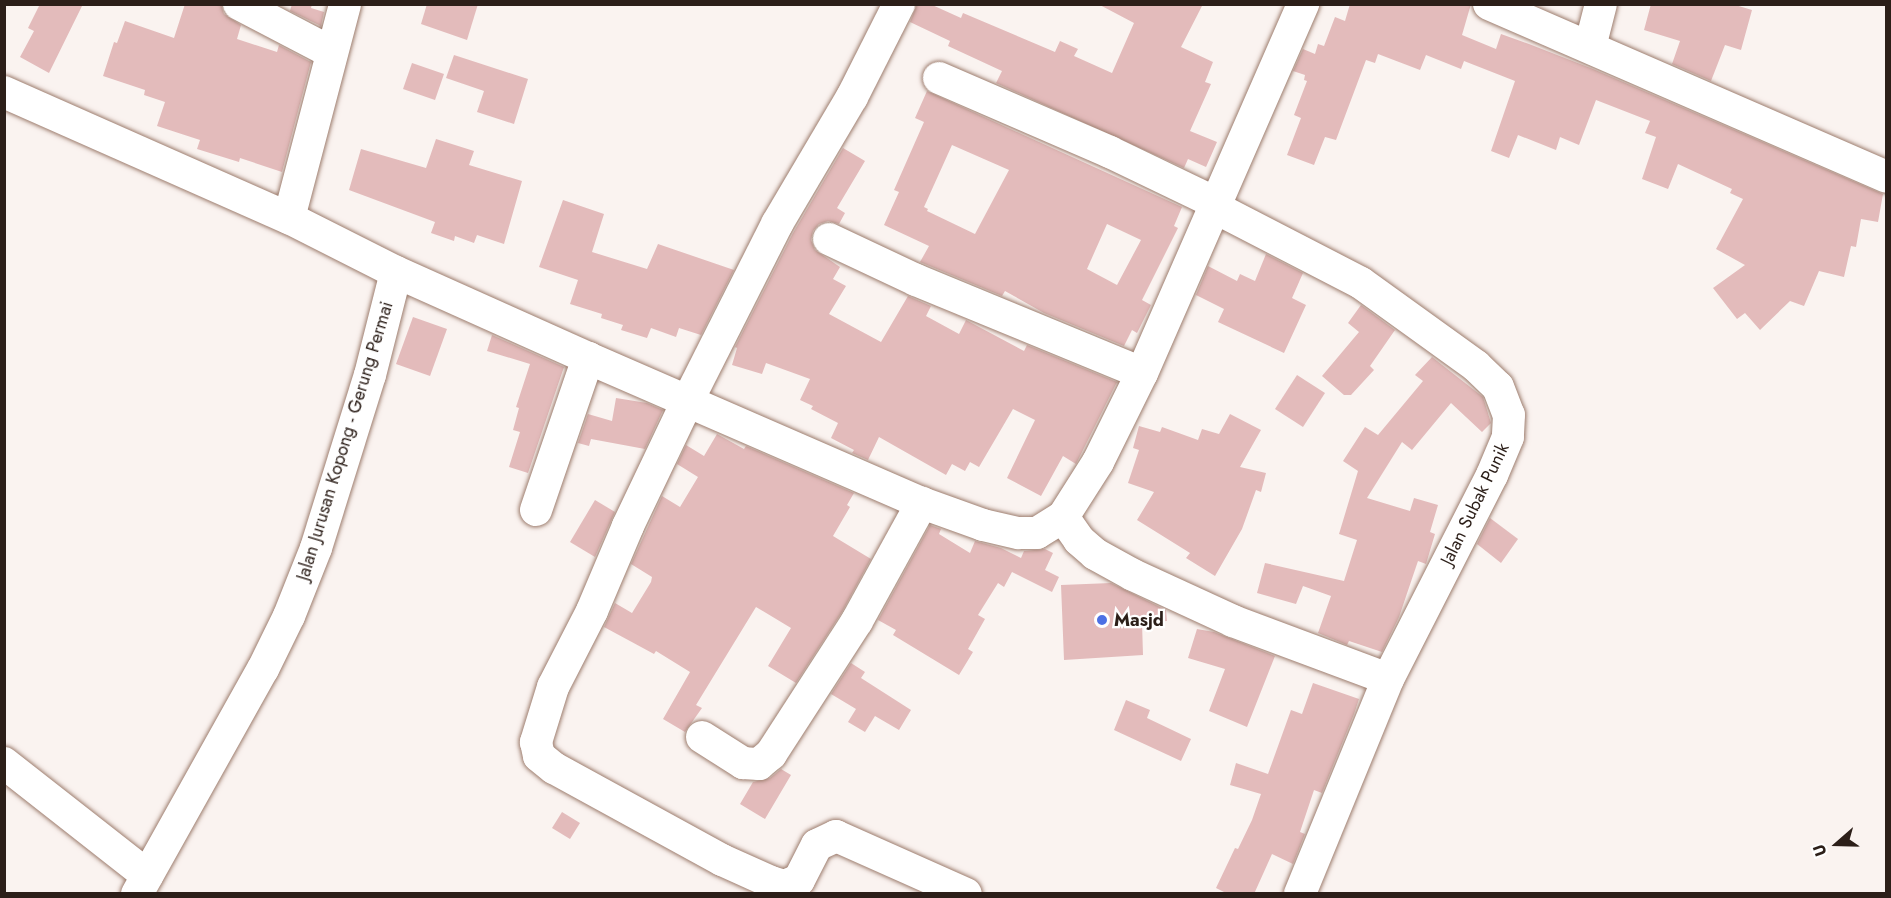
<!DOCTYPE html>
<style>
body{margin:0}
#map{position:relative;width:1891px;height:898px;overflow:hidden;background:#faf3f0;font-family:Jost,sans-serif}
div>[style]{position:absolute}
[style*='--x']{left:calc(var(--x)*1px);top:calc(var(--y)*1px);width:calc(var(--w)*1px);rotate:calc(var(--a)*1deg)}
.building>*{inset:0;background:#e3bbbb}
.roads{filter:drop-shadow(0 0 2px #9d7d6e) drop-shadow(0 0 2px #9d7d6e)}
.minor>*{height:32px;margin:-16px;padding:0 16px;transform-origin:16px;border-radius:16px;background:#fff}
.dots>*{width:16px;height:16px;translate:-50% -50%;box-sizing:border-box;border:3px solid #fff;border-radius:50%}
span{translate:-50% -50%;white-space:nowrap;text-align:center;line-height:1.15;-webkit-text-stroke:4.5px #fff;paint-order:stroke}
.street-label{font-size:18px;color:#2c1f19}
.poi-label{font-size:18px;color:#2c1f19;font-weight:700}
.left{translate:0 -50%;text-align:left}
.frame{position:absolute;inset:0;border:6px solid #2c1f19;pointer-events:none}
.north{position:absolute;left:1807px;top:814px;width:60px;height:60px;-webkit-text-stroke:4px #fff;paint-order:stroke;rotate:250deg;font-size:16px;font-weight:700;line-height:24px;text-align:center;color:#2c1f19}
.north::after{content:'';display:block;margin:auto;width:21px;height:27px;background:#2c1f19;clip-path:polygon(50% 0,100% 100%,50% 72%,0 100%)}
</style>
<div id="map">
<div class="building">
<i style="clip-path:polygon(40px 4px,83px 4px,49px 73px,20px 57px,34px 31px,28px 28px)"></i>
<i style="clip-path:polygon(185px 4px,221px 4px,224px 14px,241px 25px,237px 39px,277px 52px,279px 45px,311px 62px,282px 172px,240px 158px,239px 162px,197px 149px,200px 140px,157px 126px,165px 102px,144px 95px,145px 90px,103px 76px,114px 42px,117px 43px,125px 21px,174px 38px)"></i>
<i style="clip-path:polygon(292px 4px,312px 4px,311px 8px,324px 12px,321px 26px,290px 11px)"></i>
<i style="clip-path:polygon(427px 4px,478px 4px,467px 40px,421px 24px)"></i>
<i style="clip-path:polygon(917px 4px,930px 4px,961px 18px,963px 13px,1055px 52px,1060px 41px,1078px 49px,1074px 56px,1112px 73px,1134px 23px,1098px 4px,1203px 4px,1181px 47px,1213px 62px,1205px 82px,1211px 84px,1190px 131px,1217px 142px,1206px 167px,1188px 159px,1184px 168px,996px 83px,1002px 71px,948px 46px,950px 41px,910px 22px)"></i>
<i style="clip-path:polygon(1350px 4px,1471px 4px,1462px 35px,1496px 49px,1501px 34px,1529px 44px,1593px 69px,1883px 194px,1878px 222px,1861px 219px,1856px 247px,1851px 246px,1844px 277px,1819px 271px,1804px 306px,1790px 301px,1760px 330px,1745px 313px,1737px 319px,1713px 288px,1745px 265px,1716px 249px,1743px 199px,1730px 193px,1732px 189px,1678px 164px,1668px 189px,1642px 179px,1656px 137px,1645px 133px,1650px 121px,1596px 100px,1579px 145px,1560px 137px,1556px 150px,1518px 135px,1509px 158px,1491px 151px,1515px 81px,1464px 61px,1461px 69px,1426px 55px,1420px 70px,1378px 54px,1375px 63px,1366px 60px,1336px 140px,1325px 137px,1314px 165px,1287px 155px,1301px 118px,1294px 115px,1307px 81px,1304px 80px,1305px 75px,1293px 71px,1303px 49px,1315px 54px,1318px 44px,1324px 46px,1335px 17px,1345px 21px)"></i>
<i style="clip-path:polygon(1651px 4px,1732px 4px,1752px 10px,1741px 50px,1725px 45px,1711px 81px,1672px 64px,1680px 41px,1644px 30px)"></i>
<i style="clip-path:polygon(454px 55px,528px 79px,514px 124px,477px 112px,484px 91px,446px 78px)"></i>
<i style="clip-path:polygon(412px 63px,444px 74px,435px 100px,403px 89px)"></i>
<i style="clip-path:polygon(evenodd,927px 91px,1182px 207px,1174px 226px,1178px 228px,1142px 300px,1151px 305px,1137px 333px,1132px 330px,1124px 346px,1044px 313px,1005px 291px,1002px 296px,920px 262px,929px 246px,884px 225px,899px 192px,894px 190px,924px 122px,915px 118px,927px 91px,952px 145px,1009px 170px,975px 234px,927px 211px,928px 209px,924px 207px,952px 145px,927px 91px,1107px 224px,1141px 240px,1117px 285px,1087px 269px,1107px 224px)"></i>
<i style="clip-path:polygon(436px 139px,474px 151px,469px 165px,522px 181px,504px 244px,477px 235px,474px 243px,455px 236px,454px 241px,431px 233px,435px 222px,349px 190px,361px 149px,426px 168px)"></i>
<i style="clip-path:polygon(843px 148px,865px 161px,837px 208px,845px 213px,839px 224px,828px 221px,819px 224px,813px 231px,811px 240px,815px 250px,840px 267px,833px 279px,846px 286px,829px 314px,881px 342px,908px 296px,931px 306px,926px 316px,959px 334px,966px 320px,1024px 351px,1027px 345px,1117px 382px,1076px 464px,1063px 456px,1041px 496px,1007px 478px,1035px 420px,1013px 409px,979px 467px,970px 462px,965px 471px,952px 464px,946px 475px,879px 437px,868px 460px,852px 453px,854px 450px,831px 438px,838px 423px,811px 409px,813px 406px,800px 400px,810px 379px,766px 363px,762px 374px,732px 365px,737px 348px,735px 347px,793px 233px)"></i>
<i style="clip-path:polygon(563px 200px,604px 214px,592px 252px,647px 269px,658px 244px,734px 270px,701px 335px,679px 328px,676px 337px,651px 328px,647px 338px,621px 330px,623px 325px,601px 318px,602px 314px,570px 304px,578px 280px,539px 267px)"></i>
<i style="clip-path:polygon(1266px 254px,1303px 273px,1292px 298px,1306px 305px,1284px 353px,1218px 322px,1224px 309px,1196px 295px,1208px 266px,1237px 281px,1240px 274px,1255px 281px)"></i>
<i style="clip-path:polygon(1361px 305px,1395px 330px,1370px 366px,1374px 370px,1351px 395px,1344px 395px,1322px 376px,1359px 332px,1348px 323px)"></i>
<i style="clip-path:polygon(413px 317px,447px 329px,430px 376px,396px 364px)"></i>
<i style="clip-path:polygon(492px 335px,564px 367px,528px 473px,509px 467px,520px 432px,513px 430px,519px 408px,516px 407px,530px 364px,487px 351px)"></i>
<i style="clip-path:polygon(1432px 357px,1483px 397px,1491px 423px,1482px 432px,1451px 403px,1412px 450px,1402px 442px,1367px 498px,1410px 511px,1414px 498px,1438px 505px,1430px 532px,1435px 534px,1426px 564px,1418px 561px,1399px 617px,1382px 652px,1349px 641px,1347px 645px,1318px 633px,1331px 596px,1303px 586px,1296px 604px,1257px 593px,1265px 563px,1344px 581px,1357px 540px,1339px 534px,1358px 471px,1343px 461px,1365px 427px,1378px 435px,1423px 381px,1415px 375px)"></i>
<i style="clip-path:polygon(1297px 375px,1325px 393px,1303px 427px,1275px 409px)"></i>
<i style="clip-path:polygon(616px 398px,647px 403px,663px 410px,645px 449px,591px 439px,589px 446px,578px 443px,588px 414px,612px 421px)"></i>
<i style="clip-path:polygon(1230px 414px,1261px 430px,1240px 467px,1266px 473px,1261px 492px,1256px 490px,1242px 529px,1215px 576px,1186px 558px,1190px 553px,1137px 520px,1154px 492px,1128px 483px,1139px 450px,1133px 448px,1139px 426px,1160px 432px,1162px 427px,1198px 440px,1202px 429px,1219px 434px)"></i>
<i style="clip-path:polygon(717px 434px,744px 449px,746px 446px,854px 493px,847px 505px,850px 507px,833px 536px,871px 559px,842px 612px,796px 683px,768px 666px,791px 628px,756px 607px,696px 705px,702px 708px,685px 732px,663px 719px,690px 672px,656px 651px,654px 654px,604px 627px,615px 603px,632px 613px,651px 582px,652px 577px,631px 564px,662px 496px,680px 507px,698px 477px,677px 464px,686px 445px,704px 456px)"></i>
<i style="clip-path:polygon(595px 500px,615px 512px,595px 557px,570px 542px)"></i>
<i style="clip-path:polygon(1490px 518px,1518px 539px,1501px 563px,1477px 544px)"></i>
<i style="clip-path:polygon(930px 525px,941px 529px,939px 534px,970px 553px,975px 541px,1001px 548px,1021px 558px,1024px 551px,1045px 549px,1053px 553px,1045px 570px,1059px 577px,1052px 592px,1012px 572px,1004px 587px,998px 583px,978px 615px,985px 619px,968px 649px,973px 652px,959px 675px,893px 635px,896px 630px,878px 620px)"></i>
<i style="clip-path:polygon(1111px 583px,1166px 610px,1167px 621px,1142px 622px,1143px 655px,1064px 660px,1061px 585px)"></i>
<i style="clip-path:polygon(1197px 629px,1214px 632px,1275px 656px,1247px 727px,1209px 711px,1225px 669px,1188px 658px)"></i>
<i style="clip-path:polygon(851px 663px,865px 672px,861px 678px,911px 710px,899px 730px,875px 716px,865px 732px,848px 722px,856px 709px,831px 694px)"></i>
<i style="clip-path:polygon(1313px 683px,1359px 699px,1354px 714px,1322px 793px,1314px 790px,1300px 832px,1305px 834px,1293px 864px,1272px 854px,1254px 894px,1228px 894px,1216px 888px,1235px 848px,1238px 849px,1252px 820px,1261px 794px,1230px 785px,1236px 763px,1268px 774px,1291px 710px,1302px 714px)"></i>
<i style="clip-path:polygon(1126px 700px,1150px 710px,1147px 718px,1191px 739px,1181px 761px,1114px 730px)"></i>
<i style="clip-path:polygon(781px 769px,791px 775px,765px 819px,740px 804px,753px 782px,770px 778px)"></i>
<i style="clip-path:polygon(562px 812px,580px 823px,570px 839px,552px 828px)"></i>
</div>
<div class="roads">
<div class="minor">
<i style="--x:239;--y:4;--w:104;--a:27.6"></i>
<i style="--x:899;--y:4;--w:104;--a:116.8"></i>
<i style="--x:852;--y:97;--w:147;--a:120.6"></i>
<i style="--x:777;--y:224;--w:197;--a:116.8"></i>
<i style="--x:688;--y:400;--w:140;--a:115.5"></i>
<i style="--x:628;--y:526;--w:92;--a:113"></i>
<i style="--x:592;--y:611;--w:85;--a:117.2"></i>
<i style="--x:553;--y:687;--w:58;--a:107.2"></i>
<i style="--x:536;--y:742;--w:14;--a:78"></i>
<i style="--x:539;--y:756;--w:19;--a:39"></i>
<i style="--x:554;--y:768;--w:192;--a:28.7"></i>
<i style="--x:722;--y:860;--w:54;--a:24.2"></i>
<i style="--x:771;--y:882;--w:14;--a:17"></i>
<i style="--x:784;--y:886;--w:16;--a:-22"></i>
<i style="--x:799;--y:880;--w:39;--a:-63"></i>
<i style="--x:817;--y:845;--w:21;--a:-25"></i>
<i style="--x:836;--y:836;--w:142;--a:24"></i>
<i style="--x:1489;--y:4;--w:433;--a:23.5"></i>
<i style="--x:1590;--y:47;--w:44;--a:-75.7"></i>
<i style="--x:939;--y:78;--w:186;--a:23.4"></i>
<i style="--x:1110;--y:152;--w:118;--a:25.7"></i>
<i style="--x:4;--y:92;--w:312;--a:23.9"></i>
<i style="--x:289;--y:218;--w:120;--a:26.8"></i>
<i style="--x:396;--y:272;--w:210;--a:24.1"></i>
<i style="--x:588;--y:358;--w:364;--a:23.5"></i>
<i style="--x:922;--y:503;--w:65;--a:19.8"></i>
<i style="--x:983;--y:525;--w:37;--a:13"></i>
<i style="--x:1019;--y:533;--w:18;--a:0"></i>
<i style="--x:1037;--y:533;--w:31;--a:-32"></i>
<i style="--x:1063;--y:517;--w:65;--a:-57.5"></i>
<i style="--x:1098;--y:462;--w:99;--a:-63.7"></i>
<i style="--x:1142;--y:373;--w:403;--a:-66.4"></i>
<i style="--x:1214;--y:207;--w:165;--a:27.3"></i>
<i style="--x:1361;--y:283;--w:142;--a:35.8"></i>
<i style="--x:1476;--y:366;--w:30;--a:44"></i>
<i style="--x:1498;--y:387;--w:30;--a:69"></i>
<i style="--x:1509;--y:415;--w:22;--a:93"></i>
<i style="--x:1508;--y:437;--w:41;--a:112.8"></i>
<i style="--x:1492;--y:475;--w:229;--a:117"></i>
<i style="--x:1388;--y:679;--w:232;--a:112.3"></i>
<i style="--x:289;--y:218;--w:221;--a:-75.3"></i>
<i style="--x:829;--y:239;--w:96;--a:25.2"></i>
<i style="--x:916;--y:280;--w:244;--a:22.4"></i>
<i style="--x:536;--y:510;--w:161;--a:-71.1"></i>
<i style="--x:1063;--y:517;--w:28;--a:55"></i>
<i style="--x:1079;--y:540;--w:21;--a:41"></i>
<i style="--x:1095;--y:554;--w:43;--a:28.9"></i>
<i style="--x:1133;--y:575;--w:110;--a:24.7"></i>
<i style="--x:1233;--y:621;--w:165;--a:20.5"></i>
<i style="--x:702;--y:737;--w:49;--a:32.4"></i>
<i style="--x:743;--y:763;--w:16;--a:4"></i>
<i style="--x:759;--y:764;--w:16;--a:-40"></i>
<i style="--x:771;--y:754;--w:158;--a:-57.1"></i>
<i style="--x:857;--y:621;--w:135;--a:-61.2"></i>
<i style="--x:4;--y:763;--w:182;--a:38.1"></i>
<i style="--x:137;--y:894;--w:258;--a:-60.8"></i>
<i style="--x:263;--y:669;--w:59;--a:-63.9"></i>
<i style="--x:289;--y:616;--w:73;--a:-68.3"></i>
<i style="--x:316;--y:548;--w:181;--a:-72.7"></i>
<i style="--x:370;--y:375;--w:106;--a:-75.8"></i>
</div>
</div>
<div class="dots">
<i style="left:1102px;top:620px;background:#4c70e4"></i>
</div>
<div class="street-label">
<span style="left:345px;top:441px;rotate:-73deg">Jalan Jurusan Kopong - Gerung Permai</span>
<span style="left:1475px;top:504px;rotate:-64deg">Jalan Subak Punik</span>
</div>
<div class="poi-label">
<span class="left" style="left:1114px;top:620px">Masjd</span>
</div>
<div class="frame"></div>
<div class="north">U</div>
</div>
